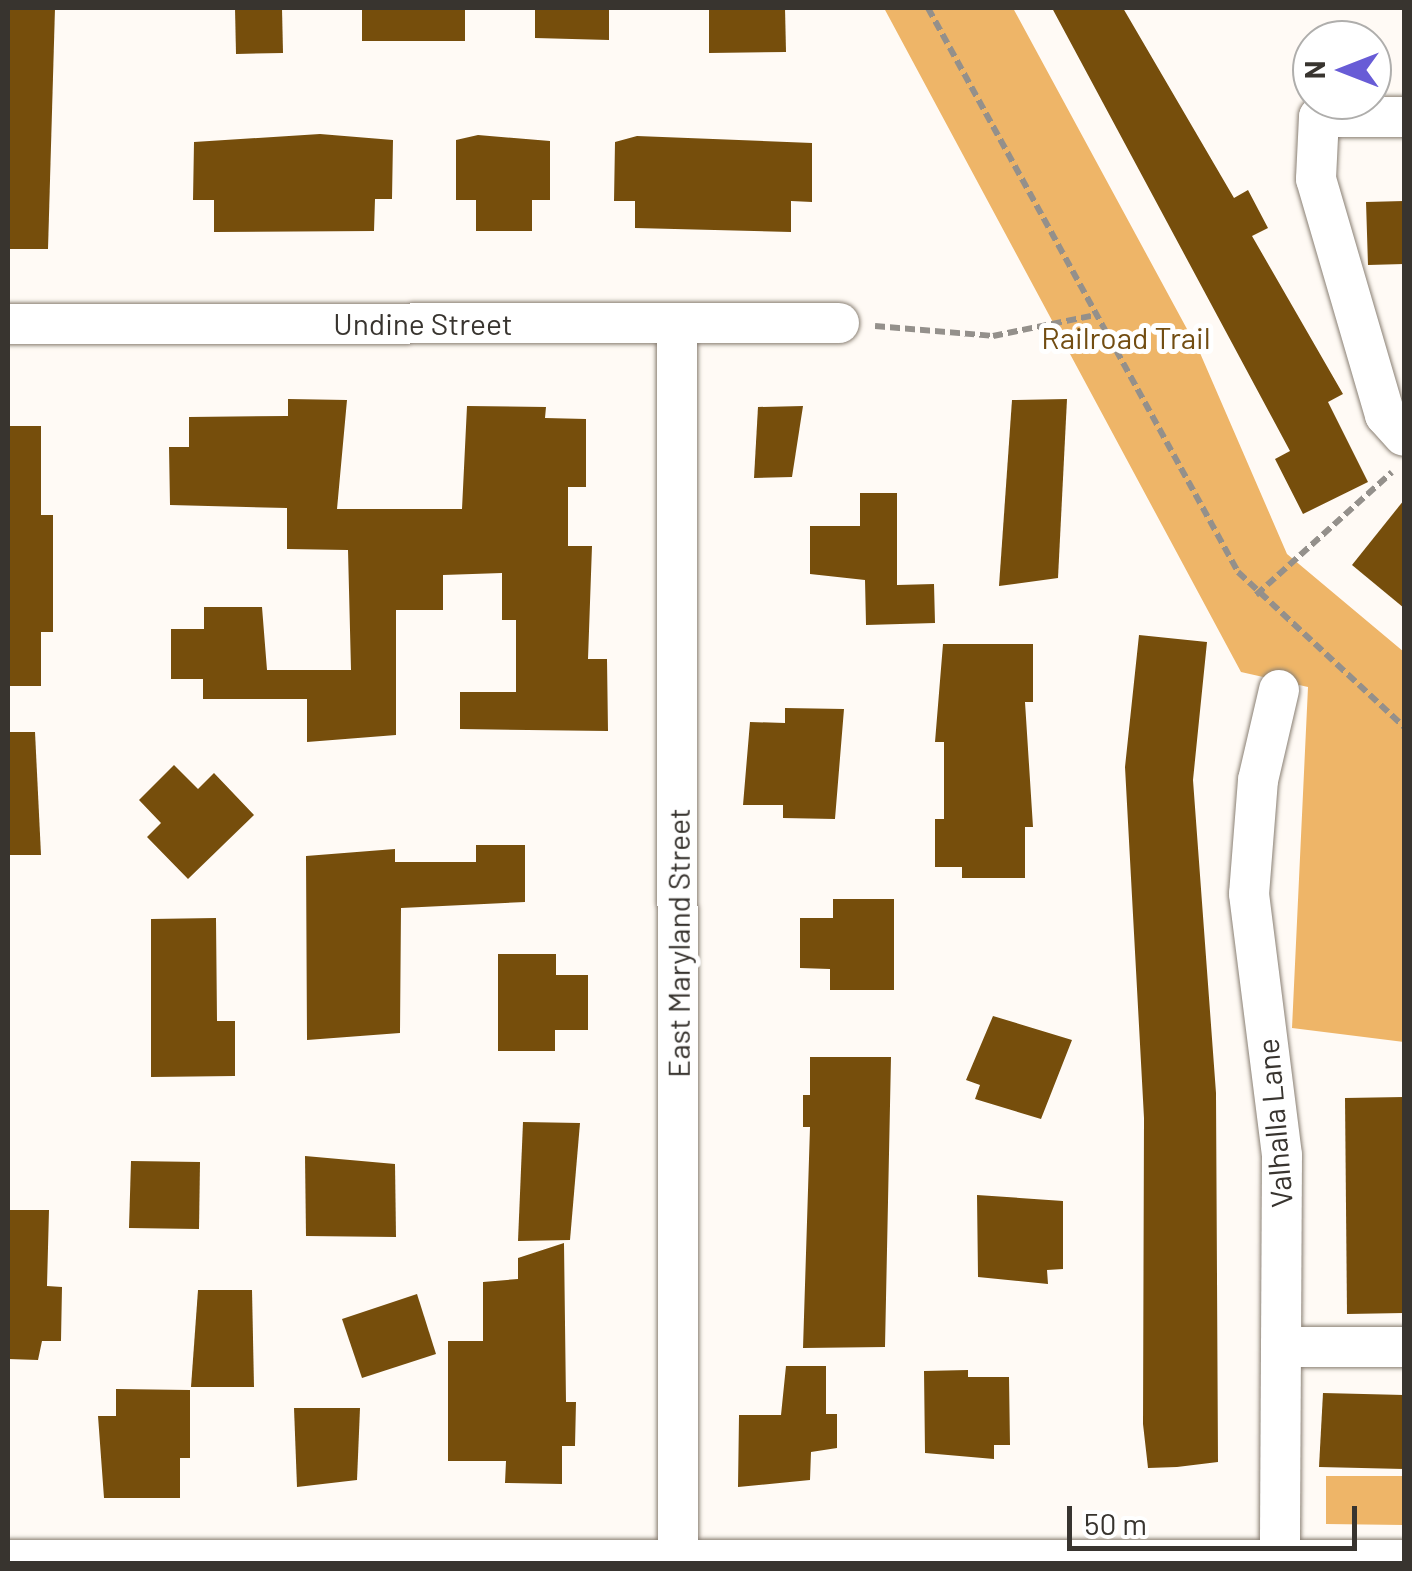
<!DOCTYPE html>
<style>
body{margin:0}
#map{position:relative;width:1412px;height:1571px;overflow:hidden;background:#fffaf5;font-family:Barlow,sans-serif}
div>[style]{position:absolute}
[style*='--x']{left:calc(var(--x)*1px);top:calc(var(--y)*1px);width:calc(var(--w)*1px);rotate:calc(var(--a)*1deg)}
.forest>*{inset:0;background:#eeb568}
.building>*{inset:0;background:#764e0c}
.path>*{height:6px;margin-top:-3px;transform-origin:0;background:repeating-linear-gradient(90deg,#94908b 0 10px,transparent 0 15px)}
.roads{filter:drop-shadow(0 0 2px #8a8074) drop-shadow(0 0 2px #8a8074)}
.street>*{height:40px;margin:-20px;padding:0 20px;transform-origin:20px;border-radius:20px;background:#fff}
span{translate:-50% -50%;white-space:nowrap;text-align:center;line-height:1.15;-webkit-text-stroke:10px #fff;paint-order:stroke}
.street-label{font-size:30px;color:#38342f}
.park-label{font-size:30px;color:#724d12}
.frame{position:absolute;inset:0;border:10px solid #38342f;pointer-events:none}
.north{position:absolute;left:1292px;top:20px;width:100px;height:100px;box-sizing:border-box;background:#fff;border:2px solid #afaeac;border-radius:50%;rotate:270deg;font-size:28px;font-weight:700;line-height:40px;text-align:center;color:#38342f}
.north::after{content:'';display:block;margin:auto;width:35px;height:45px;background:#685cd6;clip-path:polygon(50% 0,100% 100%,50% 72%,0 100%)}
.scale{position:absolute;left:1067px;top:1506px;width:290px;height:45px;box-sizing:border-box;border:5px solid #38342f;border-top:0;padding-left:12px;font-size:30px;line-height:35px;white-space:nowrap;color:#38342f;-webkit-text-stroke:8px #fff;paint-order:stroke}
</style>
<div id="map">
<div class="forest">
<i style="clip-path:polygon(884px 8px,1013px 8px,1200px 353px,1287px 554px,1404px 652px,1404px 1042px,1292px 1028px,1308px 687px,1241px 672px)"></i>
<i style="clip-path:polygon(1326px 1476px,1404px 1476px,1404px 1525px,1326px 1524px)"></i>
</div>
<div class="building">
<i style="clip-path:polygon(8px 8px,55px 8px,48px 249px,8px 249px)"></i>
<i style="clip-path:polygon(235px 8px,282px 8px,283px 53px,236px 54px)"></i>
<i style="clip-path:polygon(362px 8px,465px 8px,465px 41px,362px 41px)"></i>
<i style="clip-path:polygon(535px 8px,609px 8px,609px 40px,535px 38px)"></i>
<i style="clip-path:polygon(709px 8px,785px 8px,786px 52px,709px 53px)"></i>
<i style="clip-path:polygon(1052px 8px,1123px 8px,1234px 198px,1248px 190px,1268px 228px,1252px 236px,1343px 394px,1328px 402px,1368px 482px,1303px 514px,1275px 459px,1290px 451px)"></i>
<i style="clip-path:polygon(320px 134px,393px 140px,392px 199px,375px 199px,374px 231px,214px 232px,214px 200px,193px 200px,194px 142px)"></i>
<i style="clip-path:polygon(478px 135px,550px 141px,550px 200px,532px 200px,532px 231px,476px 231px,476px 200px,456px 200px,456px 140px)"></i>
<i style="clip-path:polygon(637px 136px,812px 143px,812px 202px,791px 201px,791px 232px,635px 228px,635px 201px,614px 201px,615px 142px)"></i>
<i style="clip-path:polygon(1404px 201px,1404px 264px,1368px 265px,1366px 202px)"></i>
<i style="clip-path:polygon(288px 399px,347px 400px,337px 509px,462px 509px,467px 406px,546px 407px,545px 418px,586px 419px,586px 487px,568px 487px,568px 546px,592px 546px,588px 659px,607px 659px,608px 731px,460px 729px,460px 692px,516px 692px,516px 620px,502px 620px,502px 573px,443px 575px,443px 610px,396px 610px,396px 735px,307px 742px,307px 699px,203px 699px,203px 679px,171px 679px,171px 629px,204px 629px,204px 607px,262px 607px,267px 670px,351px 670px,348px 550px,287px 549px,287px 508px,170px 505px,169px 447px,189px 447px,189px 417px,288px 416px)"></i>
<i style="clip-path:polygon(1067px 399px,1058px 578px,999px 586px,1012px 400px)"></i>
<i style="clip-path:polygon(803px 406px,792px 477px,754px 478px,758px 407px)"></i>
<i style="clip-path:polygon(8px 426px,41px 426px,41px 515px,53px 515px,53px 632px,41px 632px,41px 686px,8px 686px)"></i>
<i style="clip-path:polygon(860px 493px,897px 493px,897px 585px,934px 584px,935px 623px,866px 625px,865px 580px,810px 574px,810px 526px,860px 526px)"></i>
<i style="clip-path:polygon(1404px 500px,1404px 608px,1352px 565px)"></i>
<i style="clip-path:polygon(1139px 635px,1207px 642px,1193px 780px,1216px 1093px,1218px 1462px,1177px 1467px,1148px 1468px,1143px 1424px,1144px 1118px,1125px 767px)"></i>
<i style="clip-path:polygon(943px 644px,1033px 644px,1033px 702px,1025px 702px,1033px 827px,1025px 827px,1025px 878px,962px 878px,962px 867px,935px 867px,935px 819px,944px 819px,944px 742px,935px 742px)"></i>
<i style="clip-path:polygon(785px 708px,844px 709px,835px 819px,783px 818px,783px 805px,743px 805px,750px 722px,785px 723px)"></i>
<i style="clip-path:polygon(8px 732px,35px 732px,41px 855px,8px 855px)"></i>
<i style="clip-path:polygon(174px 765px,198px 789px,214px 773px,254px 815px,188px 879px,147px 837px,161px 823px,139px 800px)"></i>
<i style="clip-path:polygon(476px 845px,525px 845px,525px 902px,401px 908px,400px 1033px,307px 1040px,306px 856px,395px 849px,395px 862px,476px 862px)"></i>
<i style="clip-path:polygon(833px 899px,894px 899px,894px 990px,830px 990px,830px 969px,800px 968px,800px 918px,833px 918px)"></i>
<i style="clip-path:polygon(216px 918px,217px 1021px,235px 1021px,235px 1076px,151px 1077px,151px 919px)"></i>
<i style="clip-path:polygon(498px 954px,556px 954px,556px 975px,588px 975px,588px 1030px,555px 1030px,555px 1051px,498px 1051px)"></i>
<i style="clip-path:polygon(993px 1016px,1072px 1040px,1041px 1119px,975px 1099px,980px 1085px,966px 1080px)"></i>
<i style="clip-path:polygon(810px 1057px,891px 1057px,885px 1347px,803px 1348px,810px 1127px,803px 1127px,803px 1095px,810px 1095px)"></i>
<i style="clip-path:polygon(1404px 1097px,1404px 1313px,1347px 1314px,1345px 1098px)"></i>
<i style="clip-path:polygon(523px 1122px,580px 1123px,570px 1240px,518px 1241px)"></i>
<i style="clip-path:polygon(305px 1156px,395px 1164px,396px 1237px,306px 1236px)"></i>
<i style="clip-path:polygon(131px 1161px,200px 1162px,199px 1229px,129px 1228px)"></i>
<i style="clip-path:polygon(977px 1195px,1063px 1201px,1063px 1269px,1047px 1270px,1048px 1284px,978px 1277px)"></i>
<i style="clip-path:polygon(8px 1210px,49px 1210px,47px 1286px,62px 1287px,61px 1341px,42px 1341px,38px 1360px,8px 1359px)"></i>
<i style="clip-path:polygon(564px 1243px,566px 1402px,576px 1402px,575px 1446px,562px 1446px,562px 1484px,505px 1483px,506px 1461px,448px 1461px,448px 1341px,483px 1341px,483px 1282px,518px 1279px,518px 1258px)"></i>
<i style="clip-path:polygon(198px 1290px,252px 1290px,254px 1387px,191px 1387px)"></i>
<i style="clip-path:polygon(417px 1294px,436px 1354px,362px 1378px,342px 1319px)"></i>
<i style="clip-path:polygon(786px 1366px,826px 1366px,826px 1414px,837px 1414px,837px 1448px,811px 1452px,810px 1480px,738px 1487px,739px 1415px,781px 1415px)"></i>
<i style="clip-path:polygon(968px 1370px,968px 1377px,1009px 1377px,1010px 1445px,994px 1445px,994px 1459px,925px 1453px,924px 1371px)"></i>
<i style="clip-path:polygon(116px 1389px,190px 1390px,190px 1458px,180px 1458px,180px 1498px,104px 1498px,98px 1416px,116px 1416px)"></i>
<i style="clip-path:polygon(1323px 1393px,1404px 1395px,1404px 1469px,1319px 1467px)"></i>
<i style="clip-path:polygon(294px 1408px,360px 1408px,357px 1480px,297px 1487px)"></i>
</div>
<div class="path">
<i style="--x:928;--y:8;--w:644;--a:61.2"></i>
<i style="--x:1238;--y:572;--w:227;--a:43"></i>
<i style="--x:875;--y:326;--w:118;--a:4.8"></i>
<i style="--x:993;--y:336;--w:104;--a:-11.6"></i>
<i style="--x:1256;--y:595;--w:183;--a:-42.1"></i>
</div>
<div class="roads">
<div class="street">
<i style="--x:1404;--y:117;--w:85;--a:180"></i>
<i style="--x:1319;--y:117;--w:62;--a:92.8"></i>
<i style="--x:1316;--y:179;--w:246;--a:73.7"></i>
<i style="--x:1385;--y:415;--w:28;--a:48"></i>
<i style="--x:677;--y:323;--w:1241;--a:89.95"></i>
<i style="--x:8;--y:324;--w:831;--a:-0.07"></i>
<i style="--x:1279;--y:690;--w:92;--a:103.1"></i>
<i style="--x:1258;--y:780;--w:114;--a:94.5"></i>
<i style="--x:1249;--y:894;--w:263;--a:82.8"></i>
<i style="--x:1282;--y:1155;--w:409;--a:90.3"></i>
<i style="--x:1281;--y:1347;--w:123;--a:0"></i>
<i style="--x:8;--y:1560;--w:1396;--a:0"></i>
</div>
</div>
<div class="street-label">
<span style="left:423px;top:323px">Undine Street</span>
<span style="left:678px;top:943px;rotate:-90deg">East Maryland Street</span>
<span style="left:1274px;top:1123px;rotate:-95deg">Valhalla Lane</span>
</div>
<div class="park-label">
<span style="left:1126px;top:337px">Railroad Trail</span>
</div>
<div class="frame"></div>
<div class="north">N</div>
<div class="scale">50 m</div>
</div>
